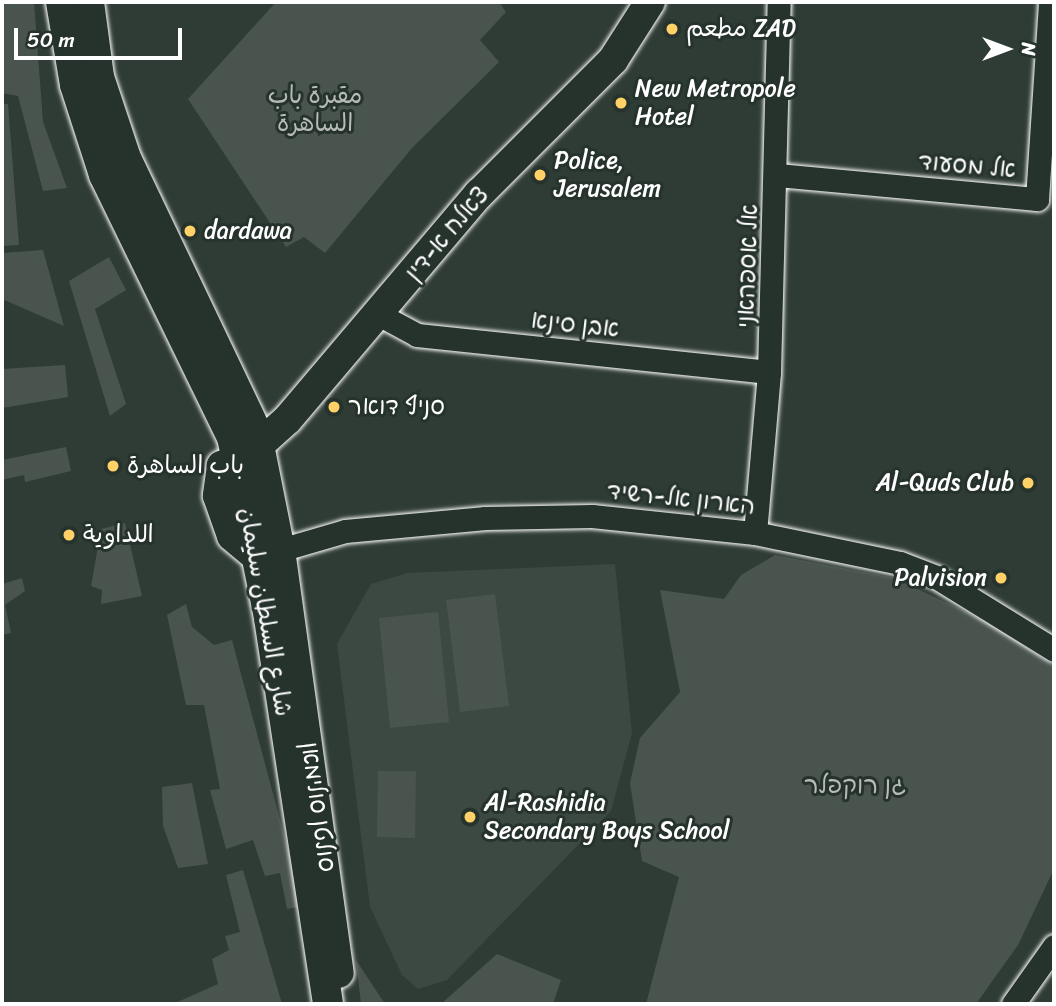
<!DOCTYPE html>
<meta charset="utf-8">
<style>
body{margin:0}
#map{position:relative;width:1056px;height:1006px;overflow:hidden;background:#2f3b35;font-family:Sriracha,"Playpen Sans Arabic","Playpen Sans Hebrew",sans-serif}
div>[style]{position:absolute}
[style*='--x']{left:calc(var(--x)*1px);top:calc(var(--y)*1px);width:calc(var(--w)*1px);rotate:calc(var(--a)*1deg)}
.built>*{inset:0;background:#3c4842}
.green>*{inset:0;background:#4a544f}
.roads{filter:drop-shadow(0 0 2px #fff) drop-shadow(0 0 2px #fff)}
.minor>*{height:23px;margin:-11.5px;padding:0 11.5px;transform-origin:11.5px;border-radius:11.5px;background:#26332d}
.tertiary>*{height:30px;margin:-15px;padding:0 15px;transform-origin:15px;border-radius:15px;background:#26332d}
.dots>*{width:19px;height:19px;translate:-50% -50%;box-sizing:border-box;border:4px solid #26332d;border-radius:50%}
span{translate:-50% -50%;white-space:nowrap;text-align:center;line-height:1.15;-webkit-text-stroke:6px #26332d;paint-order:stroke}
.poi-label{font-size:24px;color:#fff}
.left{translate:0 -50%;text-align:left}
.right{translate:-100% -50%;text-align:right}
.park-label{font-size:24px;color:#b7bbb9}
.street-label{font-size:24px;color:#fff}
.frame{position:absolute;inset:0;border:4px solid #fff;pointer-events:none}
.north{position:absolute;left:972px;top:14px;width:70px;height:70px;-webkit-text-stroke:5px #26332d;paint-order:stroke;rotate:90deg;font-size:19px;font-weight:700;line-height:28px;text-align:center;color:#fff}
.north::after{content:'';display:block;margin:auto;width:24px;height:32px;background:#fff;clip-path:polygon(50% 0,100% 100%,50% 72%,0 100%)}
.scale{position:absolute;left:14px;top:28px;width:168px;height:32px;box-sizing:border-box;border:4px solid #fff;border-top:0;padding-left:9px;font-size:21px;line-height:24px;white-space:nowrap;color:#fff;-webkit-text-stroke:5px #26332d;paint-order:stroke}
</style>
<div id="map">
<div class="built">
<i style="clip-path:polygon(615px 564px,632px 733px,611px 811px,447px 980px,418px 989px,402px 975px,370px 907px,337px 644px,371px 584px,407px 573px)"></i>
</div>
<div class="green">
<i style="clip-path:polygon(2px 2px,34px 2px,43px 122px,67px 188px,43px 191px,18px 96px,2px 93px)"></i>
<i style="clip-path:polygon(276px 2px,499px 2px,506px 12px,480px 40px,499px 62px,412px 148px,325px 253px,304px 237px,286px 247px,188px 99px)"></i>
<i style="clip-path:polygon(2px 104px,8px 104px,19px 245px,2px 246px)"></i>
<i style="clip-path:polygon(43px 250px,64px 326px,2px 299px,2px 253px)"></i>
<i style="clip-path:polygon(109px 257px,126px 290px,95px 309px,126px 404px,110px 416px,69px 281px)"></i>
<i style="clip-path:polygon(65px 365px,68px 397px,2px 408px,2px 369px)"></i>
<i style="clip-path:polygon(66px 447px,71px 471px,25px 482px,24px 475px,2px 480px,2px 460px)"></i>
<i style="clip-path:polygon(125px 523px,142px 596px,101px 604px,102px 590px,91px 586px,101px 529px)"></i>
<i style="clip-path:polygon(775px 555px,894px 578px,992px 624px,1054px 666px,1054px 869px,1018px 945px,976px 1004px,646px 1004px,679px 877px,642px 861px,630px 783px,640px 738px,680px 692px,660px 590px,724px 599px,741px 575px)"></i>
<i style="clip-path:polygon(22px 578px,25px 591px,5px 605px,11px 633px,2px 635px,2px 584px)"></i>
<i style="clip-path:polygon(495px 594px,509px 706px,460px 712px,446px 600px)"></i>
<i style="clip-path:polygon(186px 604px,192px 627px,214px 645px,232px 640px,303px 906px,287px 909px,280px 873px,265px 876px,253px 840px,226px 849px,210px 790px,220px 789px,204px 705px,186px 705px,167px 615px)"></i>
<i style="clip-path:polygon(438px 612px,449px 722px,390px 728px,379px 618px)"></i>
<i style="clip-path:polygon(378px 771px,416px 771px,415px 838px,377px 837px)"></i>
<i style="clip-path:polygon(192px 783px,208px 864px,178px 868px,163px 826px,162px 787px)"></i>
<i style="clip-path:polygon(243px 870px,282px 1004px,173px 1004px,218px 984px,212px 959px,229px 950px,225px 936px,240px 932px,226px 875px)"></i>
<i style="clip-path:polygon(497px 954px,561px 980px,553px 1004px,441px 1004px)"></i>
<i style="clip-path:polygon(356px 960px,385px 1004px,361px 1004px)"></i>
</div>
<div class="roads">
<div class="minor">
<i style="--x:778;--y:175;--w:260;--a:5.3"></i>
<i style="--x:1037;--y:199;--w:197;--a:-86.2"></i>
<i style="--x:380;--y:315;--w:42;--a:28.4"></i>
<i style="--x:417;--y:335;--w:354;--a:6"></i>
<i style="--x:755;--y:533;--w:162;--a:-85"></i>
<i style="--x:769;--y:372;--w:370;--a:-88.5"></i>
<i style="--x:280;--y:550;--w:68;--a:-16.3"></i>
<i style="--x:345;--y:531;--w:141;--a:-5.3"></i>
<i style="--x:485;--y:518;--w:107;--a:-1.1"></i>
<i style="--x:592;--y:516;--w:164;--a:6"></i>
<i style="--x:755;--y:533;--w:148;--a:11.7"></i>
<i style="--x:900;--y:563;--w:39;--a:21"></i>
<i style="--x:936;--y:577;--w:139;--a:31.7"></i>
<i style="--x:1013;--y:1004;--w:71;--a:-54.7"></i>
</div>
<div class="tertiary">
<i style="--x:61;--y:2;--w:84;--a:80.4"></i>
<i style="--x:75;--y:85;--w:95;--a:72.1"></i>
<i style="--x:104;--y:175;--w:292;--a:64"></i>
<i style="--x:232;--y:437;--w:185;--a:78.4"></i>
<i style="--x:269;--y:618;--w:390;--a:81.3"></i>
<i style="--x:89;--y:2;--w:76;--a:82.4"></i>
<i style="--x:99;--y:77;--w:85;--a:71.6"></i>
<i style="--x:126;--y:158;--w:301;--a:64.5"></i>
<i style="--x:256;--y:430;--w:122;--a:78.7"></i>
<i style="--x:280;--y:550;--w:427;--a:82.1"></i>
<i style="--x:243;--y:447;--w:16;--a:-7"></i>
<i style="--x:259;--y:445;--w:38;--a:-42"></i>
<i style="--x:287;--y:420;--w:297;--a:-49.7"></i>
<i style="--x:479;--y:194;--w:190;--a:-45"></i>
<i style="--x:613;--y:60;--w:69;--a:-57.5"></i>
<i style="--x:252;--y:456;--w:32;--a:162"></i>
<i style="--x:222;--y:466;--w:30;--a:98"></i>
<i style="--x:218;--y:496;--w:42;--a:70.7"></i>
<i style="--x:232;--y:536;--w:34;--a:40"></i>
</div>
</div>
<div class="dots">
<i style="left:672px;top:29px;background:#ffd166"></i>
<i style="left:621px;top:103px;background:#ffd166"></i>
<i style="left:540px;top:175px;background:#ffd166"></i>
<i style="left:190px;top:231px;background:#ffd166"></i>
<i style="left:334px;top:407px;background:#ffd166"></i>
<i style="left:113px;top:466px;background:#ffd166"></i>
<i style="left:1028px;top:483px;background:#ffd166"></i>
<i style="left:69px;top:535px;background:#ffd166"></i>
<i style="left:1001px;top:578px;background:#ffd166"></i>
<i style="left:470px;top:817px;background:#ffd166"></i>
</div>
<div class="poi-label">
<span class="left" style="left:686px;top:29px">مطعم ZAD</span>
<span class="left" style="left:635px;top:103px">New Metropole<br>Hotel</span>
<span class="left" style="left:554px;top:175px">Police,<br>Jerusalem</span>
<span class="left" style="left:204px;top:231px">dardawa</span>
<span class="left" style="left:348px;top:407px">סניף דואר</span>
<span class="left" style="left:127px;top:466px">باب الساهرة</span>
<span class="right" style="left:1014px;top:483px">Al-Quds Club</span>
<span class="left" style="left:83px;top:535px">اللداوية</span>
<span class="right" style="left:987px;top:578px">Palvision</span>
<span class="left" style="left:484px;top:817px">Al-Rashidia<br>Secondary Boys School</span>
</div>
<div class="park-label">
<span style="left:315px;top:110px">مقبرة باب<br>الساهرة</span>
<span style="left:855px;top:786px">גן רוקפלר</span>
</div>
<div class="street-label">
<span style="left:967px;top:166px;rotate:5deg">אל מסעוד</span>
<span style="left:447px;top:234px;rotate:-50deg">צאלח א-דין</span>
<span style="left:748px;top:266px;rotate:-88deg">אל אספהאני</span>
<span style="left:575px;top:325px;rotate:6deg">אבן סינא</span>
<span style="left:681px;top:499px;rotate:6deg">הארון אל-רשיד</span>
<span style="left:265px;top:612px;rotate:80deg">شارع السلطان سليمان</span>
<span style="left:318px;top:807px;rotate:82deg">סולטן סולימאן</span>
</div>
<div class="frame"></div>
<div class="north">N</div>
<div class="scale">50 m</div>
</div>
